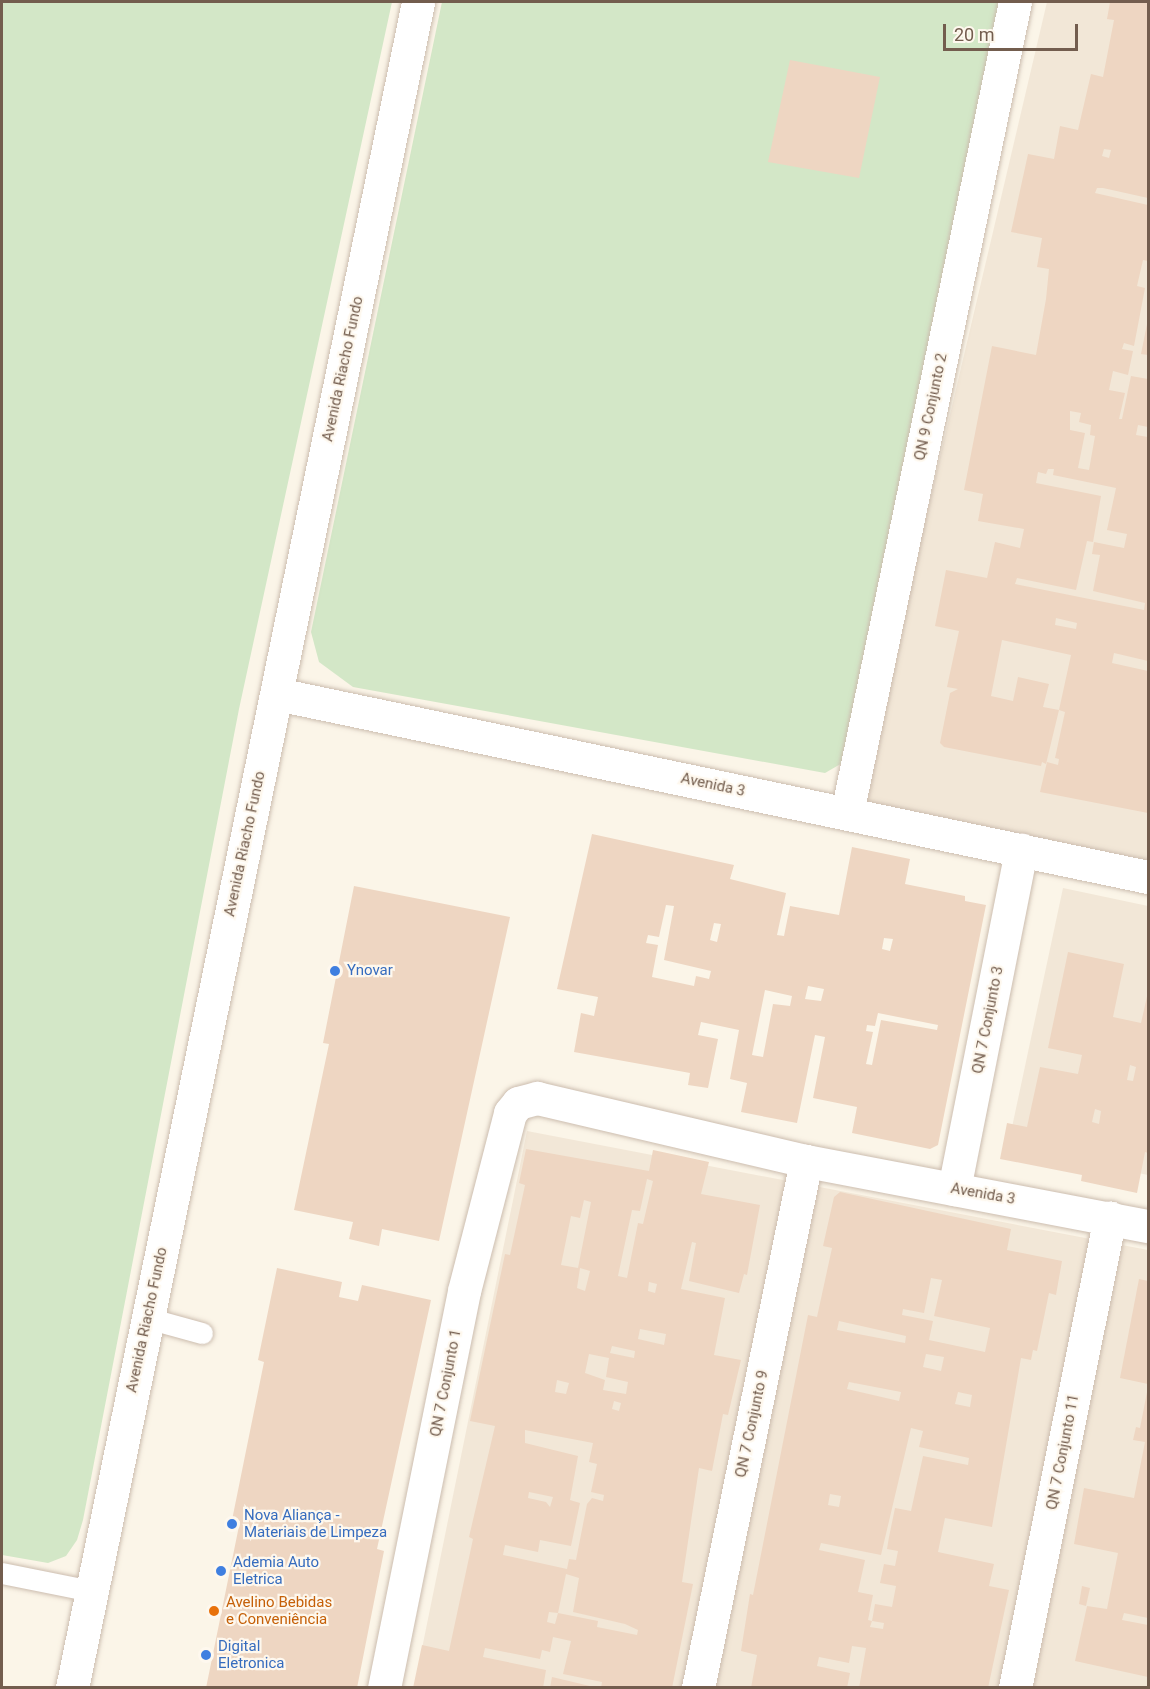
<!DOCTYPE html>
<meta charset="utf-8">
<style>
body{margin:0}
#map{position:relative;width:1150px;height:1689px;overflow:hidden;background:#fbf5e8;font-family:Roboto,sans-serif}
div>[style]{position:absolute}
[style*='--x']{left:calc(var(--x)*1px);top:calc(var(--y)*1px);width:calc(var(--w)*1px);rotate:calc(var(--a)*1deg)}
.residential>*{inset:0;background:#f2e7d7}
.green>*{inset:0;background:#d3e7c7}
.building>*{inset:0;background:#eed6c2}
.roads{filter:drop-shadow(0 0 2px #ccbdaf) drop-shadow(0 0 2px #ccbdaf)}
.lane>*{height:21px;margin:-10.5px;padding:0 10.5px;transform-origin:10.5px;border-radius:10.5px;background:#fff}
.street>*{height:33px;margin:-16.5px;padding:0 16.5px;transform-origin:16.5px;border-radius:16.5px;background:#fff}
.secondary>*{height:33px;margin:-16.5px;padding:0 16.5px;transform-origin:16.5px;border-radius:16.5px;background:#fff}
.dots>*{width:16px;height:16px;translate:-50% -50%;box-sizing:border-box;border:3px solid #fef8ee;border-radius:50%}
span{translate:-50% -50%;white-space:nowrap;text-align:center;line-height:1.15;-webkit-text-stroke:4.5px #fef8ee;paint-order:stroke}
.street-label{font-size:15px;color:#735d4e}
.shop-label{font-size:15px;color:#366cbe}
.left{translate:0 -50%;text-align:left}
.food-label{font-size:15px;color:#c56008}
.frame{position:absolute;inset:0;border:3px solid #735d4e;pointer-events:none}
.scale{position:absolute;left:943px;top:24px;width:135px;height:27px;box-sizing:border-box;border:3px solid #735d4e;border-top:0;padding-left:8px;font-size:18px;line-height:21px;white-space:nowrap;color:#735d4e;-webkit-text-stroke:4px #fef8ee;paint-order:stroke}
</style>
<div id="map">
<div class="residential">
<i style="clip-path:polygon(1047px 2px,1148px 2px,1148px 862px,859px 802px)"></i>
<i style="clip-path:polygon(1063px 888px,1148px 906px,1148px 1175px,1008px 1146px)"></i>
<i style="clip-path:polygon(527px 1131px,1148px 1250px,1148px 1687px,414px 1688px)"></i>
</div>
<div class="green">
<i style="clip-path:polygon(2px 2px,392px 2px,239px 709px,83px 1520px,77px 1540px,66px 1556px,48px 1563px,2px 1555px)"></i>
<i style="clip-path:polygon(442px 2px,1001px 2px,844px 762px,825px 773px,353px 687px,319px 662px,311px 632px)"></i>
</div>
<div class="building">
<i style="clip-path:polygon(evenodd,1110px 2px,1148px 2px,1148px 198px,1103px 188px,1097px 188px,1095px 193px,1148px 205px,1148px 261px,1143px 260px,1137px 286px,1145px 288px,1134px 346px,1124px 343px,1122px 349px,1133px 351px,1128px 375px,1113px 371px,1109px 390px,1125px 393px,1119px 419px,1122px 419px,1131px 376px,1148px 379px,1148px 427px,1138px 425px,1136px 435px,1148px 437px,1148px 661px,1114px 653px,1112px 663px,1148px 671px,1148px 813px,1040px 792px,1047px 762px,1058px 765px,1059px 759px,1055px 758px,1065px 712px,1059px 710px,1071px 655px,1002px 640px,991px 696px,1013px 701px,1018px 677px,1049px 684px,1043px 707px,1059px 710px,1046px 764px,1042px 762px,1041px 766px,944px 747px,940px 743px,950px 693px,958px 689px,947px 687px,959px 631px,935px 626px,946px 570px,987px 578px,995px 542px,1020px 548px,1024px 529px,978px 521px,983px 494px,964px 490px,992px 346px,1036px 355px,1046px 299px,1049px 269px,1037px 267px,1042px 238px,1011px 232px,1028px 154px,1054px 159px,1060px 126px,1078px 130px,1091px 74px,1103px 77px,1114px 20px,1107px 19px,1110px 2px,1104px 149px,1111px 150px,1109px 158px,1102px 156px,1104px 149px,1110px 2px,1070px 411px,1081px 413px,1079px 422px,1091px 425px,1090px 435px,1095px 436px,1089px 470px,1078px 468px,1085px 433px,1070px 430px,1070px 411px,1110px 2px,1048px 469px,1054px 469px,1053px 475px,1116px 488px,1107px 530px,1127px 534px,1124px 548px,1094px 542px,1092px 554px,1100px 555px,1093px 591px,1145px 603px,1144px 610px,1015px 584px,1017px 578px,1076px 590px,1087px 541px,1093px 542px,1101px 496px,1036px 483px,1038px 472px,1046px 474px,1048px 469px,1110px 2px,1056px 618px,1077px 623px,1076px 629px,1055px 625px,1056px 618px)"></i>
<i style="clip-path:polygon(790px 60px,880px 77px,859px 178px,768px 162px)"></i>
<i style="clip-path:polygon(1147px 324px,1148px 324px,1148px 355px,1141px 354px)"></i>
<i style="clip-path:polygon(evenodd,592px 834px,734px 865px,730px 879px,786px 893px,777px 935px,784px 936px,790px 906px,839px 915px,852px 847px,910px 859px,905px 884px,965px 896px,965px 901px,986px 905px,938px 1145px,930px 1149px,852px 1133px,857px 1107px,813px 1098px,825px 1037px,815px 1035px,797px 1123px,741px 1112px,747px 1083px,730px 1079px,739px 1030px,701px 1022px,698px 1035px,718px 1039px,708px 1088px,688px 1085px,690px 1073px,574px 1052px,581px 1013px,594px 1016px,598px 997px,557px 989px,592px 834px,666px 905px,674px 906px,664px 960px,711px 971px,709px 979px,696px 976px,694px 986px,652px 977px,658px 945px,646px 943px,648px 935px,659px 937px,666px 905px,592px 834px,714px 923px,721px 924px,717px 942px,710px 940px,714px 923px,592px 834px,884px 938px,893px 939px,890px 951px,882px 949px,884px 938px,592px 834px,808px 986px,824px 989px,821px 1001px,805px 999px,808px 986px,592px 834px,765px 990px,792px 996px,790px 1006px,773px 1004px,763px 1057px,752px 1055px,765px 990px,592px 834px,878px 1013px,938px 1025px,937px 1030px,881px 1020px,872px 1065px,866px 1064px,873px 1032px,866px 1031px,867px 1025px,875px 1026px,878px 1013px)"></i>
<i style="clip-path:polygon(354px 886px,510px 917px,439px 1241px,382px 1229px,379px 1246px,349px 1239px,353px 1222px,294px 1210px,329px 1044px,323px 1043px)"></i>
<i style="clip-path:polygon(evenodd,1068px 952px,1124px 964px,1113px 1017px,1141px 1023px,1148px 992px,1148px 1153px,1145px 1152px,1137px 1193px,1081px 1181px,1082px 1175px,1000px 1159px,1007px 1123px,1027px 1127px,1040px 1067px,1078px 1074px,1082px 1055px,1048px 1048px,1068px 952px,1130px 1065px,1136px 1067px,1133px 1081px,1127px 1080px,1130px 1065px,1068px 952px,1095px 1109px,1101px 1111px,1099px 1124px,1092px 1122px,1095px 1109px)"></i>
<i style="clip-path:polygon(evenodd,526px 1149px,649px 1171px,653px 1150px,709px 1162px,701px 1194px,760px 1205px,747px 1275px,744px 1274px,739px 1293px,689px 1281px,696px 1243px,692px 1242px,681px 1289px,725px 1298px,714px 1355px,741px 1360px,728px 1415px,723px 1414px,712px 1471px,699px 1468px,682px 1582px,693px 1584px,672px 1688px,601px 1688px,602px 1682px,563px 1674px,571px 1641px,553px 1637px,550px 1652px,542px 1650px,540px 1659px,485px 1648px,483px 1657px,546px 1670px,543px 1688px,413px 1688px,422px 1645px,449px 1651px,473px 1539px,469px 1537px,495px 1426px,470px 1421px,505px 1254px,510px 1255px,525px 1185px,519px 1183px,526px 1149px,647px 1179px,653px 1181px,643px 1224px,638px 1223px,627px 1278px,618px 1276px,632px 1210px,640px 1211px,647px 1179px,526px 1149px,584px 1200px,591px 1202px,578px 1268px,561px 1265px,571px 1216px,580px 1218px,584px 1200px,526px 1149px,580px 1268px,590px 1271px,585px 1291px,577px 1288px,580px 1268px,526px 1149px,649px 1282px,657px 1284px,655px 1293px,648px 1291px,649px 1282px,526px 1149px,640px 1329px,666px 1334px,664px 1345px,638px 1339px,640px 1329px,526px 1149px,612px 1346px,635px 1351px,634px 1358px,610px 1353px,612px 1346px,526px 1149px,589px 1354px,609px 1358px,606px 1377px,628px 1382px,626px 1394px,603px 1390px,605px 1380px,585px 1373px,589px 1354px,526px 1149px,557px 1380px,569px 1383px,566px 1394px,555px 1392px,557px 1380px,526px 1149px,614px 1401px,621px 1403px,619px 1411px,612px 1409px,614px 1401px,526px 1149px,525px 1430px,593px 1443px,589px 1462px,597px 1464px,591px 1492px,604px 1495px,603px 1501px,592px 1498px,587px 1504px,576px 1560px,569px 1559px,567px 1569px,503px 1555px,505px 1545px,538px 1552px,540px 1540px,571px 1546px,580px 1503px,570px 1500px,578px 1456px,525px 1443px,525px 1430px,526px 1149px,529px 1492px,553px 1497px,550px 1507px,546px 1502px,528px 1498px,529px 1492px,526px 1149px,566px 1574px,579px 1578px,573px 1612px,625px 1624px,638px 1630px,637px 1635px,597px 1627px,598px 1621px,558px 1613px,555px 1624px,547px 1622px,549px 1612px,558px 1613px,566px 1574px)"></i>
<i style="clip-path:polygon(evenodd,840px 1192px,1011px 1229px,1007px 1250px,1062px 1261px,1056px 1295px,1049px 1293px,1037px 1351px,1033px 1350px,1031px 1360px,1021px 1358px,992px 1527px,945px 1518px,938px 1552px,994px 1564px,989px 1586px,1009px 1590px,988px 1688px,859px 1688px,866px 1648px,852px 1646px,849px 1663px,819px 1657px,817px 1666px,850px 1673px,847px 1688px,751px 1688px,757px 1655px,741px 1651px,750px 1594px,753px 1595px,808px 1315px,817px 1317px,832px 1248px,823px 1246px,834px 1197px,840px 1192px,931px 1278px,942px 1280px,934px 1316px,990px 1328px,985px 1352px,929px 1340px,933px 1321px,902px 1315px,903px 1309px,924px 1313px,931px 1278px,840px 1192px,839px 1321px,906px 1336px,905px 1343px,837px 1330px,839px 1321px,840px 1192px,926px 1354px,944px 1357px,941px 1371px,923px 1367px,926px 1354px,840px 1192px,849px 1382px,901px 1392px,899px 1401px,847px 1389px,849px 1382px,840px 1192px,958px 1392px,972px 1395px,970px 1407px,955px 1404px,958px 1392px,840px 1192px,911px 1428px,923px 1431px,919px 1447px,969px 1458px,968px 1465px,923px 1456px,911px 1511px,895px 1508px,889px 1537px,887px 1549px,898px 1551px,895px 1566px,884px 1564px,880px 1583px,896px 1586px,892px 1607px,875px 1604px,872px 1621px,868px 1620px,873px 1595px,858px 1592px,865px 1560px,819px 1550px,821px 1543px,881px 1555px,911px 1428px,840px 1192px,830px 1494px,841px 1496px,839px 1507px,828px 1505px,830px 1494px,840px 1192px,872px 1621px,884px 1623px,883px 1629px,870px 1627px,872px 1621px)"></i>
<i style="clip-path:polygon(277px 1268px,342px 1282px,339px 1297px,358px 1301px,362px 1285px,431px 1300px,377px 1549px,384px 1551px,357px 1688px,206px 1688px,240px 1521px,232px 1520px,264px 1362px,258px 1360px)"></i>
<i style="clip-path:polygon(1139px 1279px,1148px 1281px,1148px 1384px,1120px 1378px)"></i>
<i style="clip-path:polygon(1147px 1392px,1148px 1618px,1124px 1613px,1122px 1620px,1148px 1625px,1148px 1677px,1075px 1661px,1087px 1606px,1107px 1609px,1118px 1553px,1074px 1544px,1084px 1488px,1134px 1498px,1145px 1442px,1133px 1440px,1136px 1427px,1140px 1428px)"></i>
<i style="clip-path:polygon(1082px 1586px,1090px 1588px,1086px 1606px,1079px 1604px)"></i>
<i style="clip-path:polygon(552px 1677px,594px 1687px,594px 1688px,550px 1688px)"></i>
</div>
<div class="roads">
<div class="lane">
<i style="--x:147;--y:1318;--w:57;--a:15.3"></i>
<i style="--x:2;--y:1573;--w:91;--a:11.4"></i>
</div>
<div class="street">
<i style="--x:277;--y:694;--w:890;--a:11.87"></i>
<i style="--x:847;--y:813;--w:828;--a:-78.3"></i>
<i style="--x:954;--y:1189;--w:346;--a:-78.8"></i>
<i style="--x:384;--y:1688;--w:405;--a:-78.6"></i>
<i style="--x:464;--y:1291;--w:184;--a:-75.5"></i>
<i style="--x:510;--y:1113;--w:13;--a:-51"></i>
<i style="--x:518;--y:1103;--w:20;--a:-15"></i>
<i style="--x:537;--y:1098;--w:276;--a:13.2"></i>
<i style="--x:806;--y:1161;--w:348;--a:10.8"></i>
<i style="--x:698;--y:1688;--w:538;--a:-78.42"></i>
<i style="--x:1015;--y:1688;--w:480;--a:-78.6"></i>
</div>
<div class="secondary">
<i style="--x:72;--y:1688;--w:1721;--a:-78.4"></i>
</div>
</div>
<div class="dots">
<i style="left:335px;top:971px;background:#3f7fe0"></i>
<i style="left:232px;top:1524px;background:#3f7fe0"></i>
<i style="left:221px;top:1571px;background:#3f7fe0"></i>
<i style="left:214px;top:1611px;background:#e8710a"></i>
<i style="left:206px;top:1655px;background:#3f7fe0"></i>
</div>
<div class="street-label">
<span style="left:343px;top:369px;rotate:-78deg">Avenida Riacho Fundo</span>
<span style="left:931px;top:407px;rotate:-78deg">QN 9 Conjunto 2</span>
<span style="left:713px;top:785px;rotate:12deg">Avenida 3</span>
<span style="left:245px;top:844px;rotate:-78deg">Avenida Riacho Fundo</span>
<span style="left:988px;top:1020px;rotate:-79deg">QN 7 Conjunto 3</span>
<span style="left:983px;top:1194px;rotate:10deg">Avenida 3</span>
<span style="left:147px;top:1320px;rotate:-78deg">Avenida Riacho Fundo</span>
<span style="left:446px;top:1383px;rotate:-79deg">QN 7 Conjunto 1</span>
<span style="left:752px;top:1424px;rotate:-78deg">QN 7 Conjunto 9</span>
<span style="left:1063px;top:1452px;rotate:-79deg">QN 7 Conjunto 11</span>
</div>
<div class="shop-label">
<span class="left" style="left:347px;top:971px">Ynovar</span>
<span class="left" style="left:244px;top:1524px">Nova Aliança -<br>Materiais de Limpeza</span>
<span class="left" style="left:233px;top:1571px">Ademia Auto<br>Eletrica</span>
<span class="left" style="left:218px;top:1655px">Digital<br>Eletronica</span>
</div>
<div class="food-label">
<span class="left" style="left:226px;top:1611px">Avelino Bebidas<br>e Conveniência</span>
</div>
<div class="frame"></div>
<div class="scale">20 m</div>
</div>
